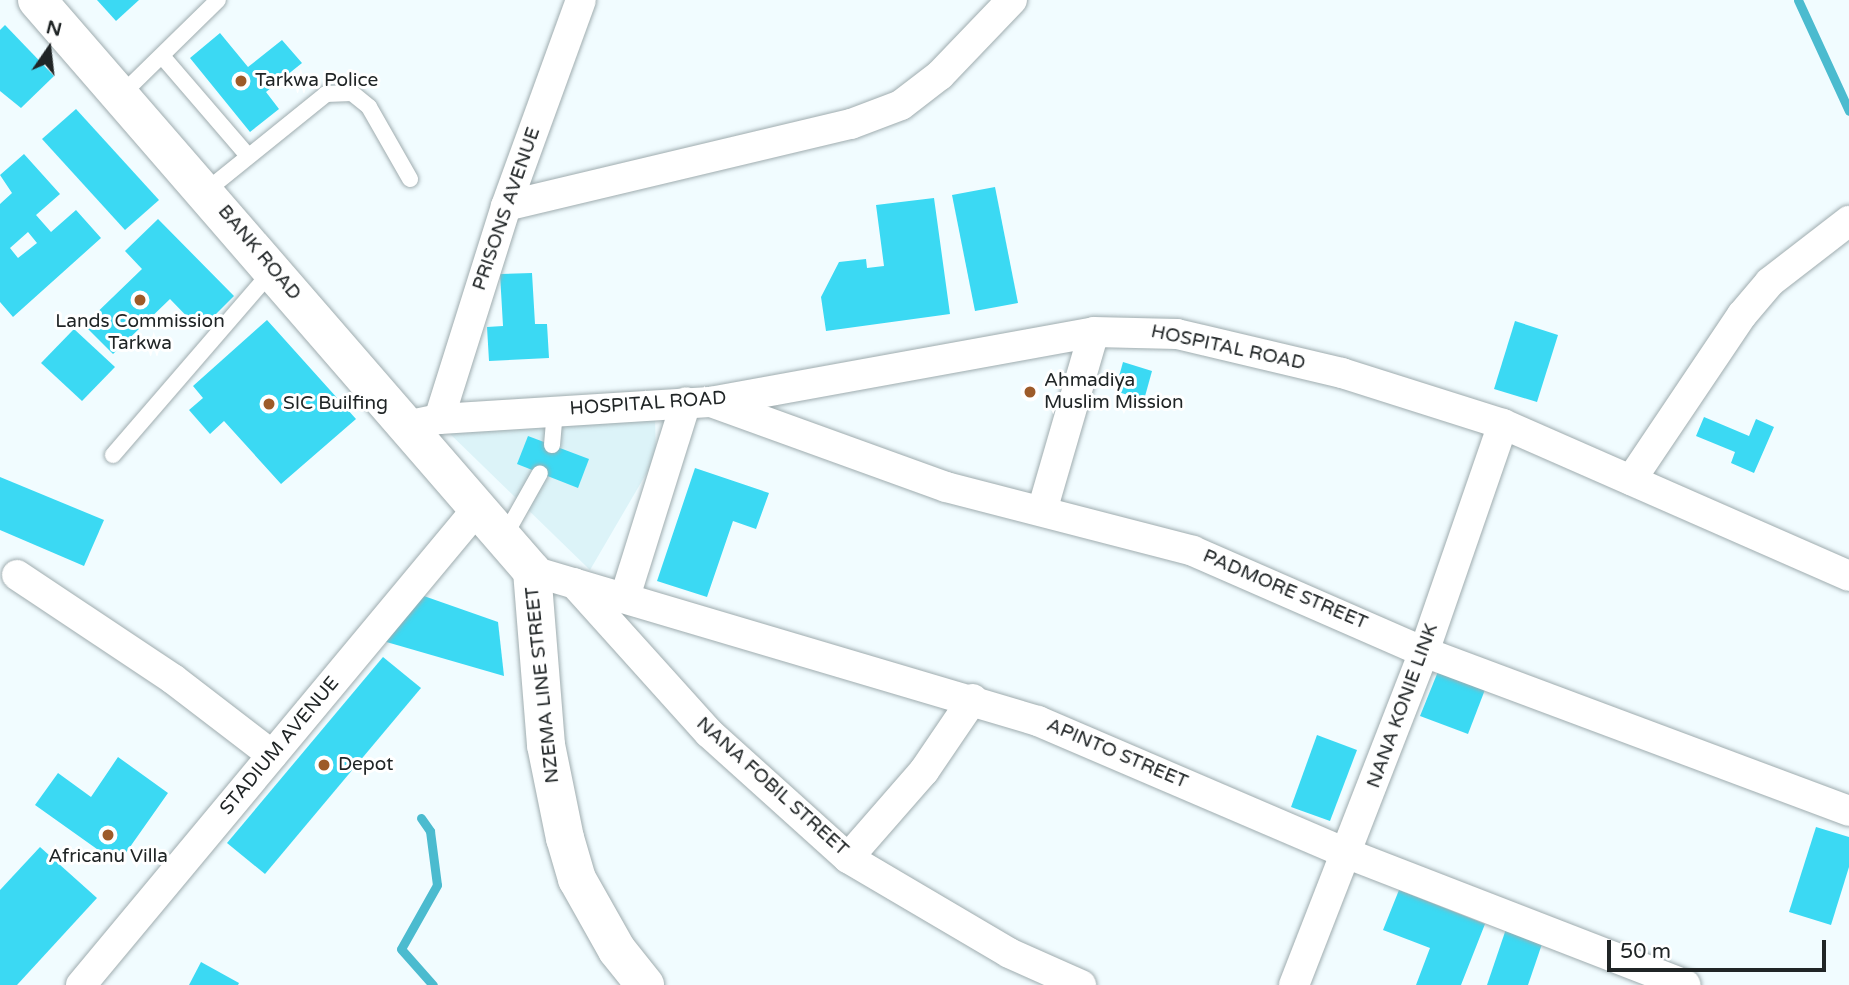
<!DOCTYPE html>
<style>
body{margin:0}
#map{position:relative;width:1849px;height:985px;overflow:hidden;background:#f1fcff;font-family:"Varela Round",sans-serif}
div>[style]{position:absolute}
[style*='--x']{left:calc(var(--x)*1px);top:calc(var(--y)*1px);width:calc(var(--w)*1px);rotate:calc(var(--a)*1deg)}
.built>*{inset:0;background:#dcf3f8}
.stream>*{height:9px;margin:-4.5px;padding:0 4.5px;transform-origin:4.5px;border-radius:4.5px;background:#4bbbcf}
.building>*{inset:0;background:#3bd9f3}
.roads{filter:drop-shadow(0 0 2px #9facaf) drop-shadow(0 0 2px #9facaf)}
.lane>*{height:16px;margin:-8px;padding:0 8px;transform-origin:8px;border-radius:8px;background:#fff}
.street>*{height:30px;margin:-15px;padding:0 15px;transform-origin:15px;border-radius:15px;background:#fff}
.secondary>*{height:38px;margin:-19px;padding:0 19px;transform-origin:19px;border-radius:19px;background:#fff}
.dots>*{width:19px;height:19px;translate:-50% -50%;box-sizing:border-box;border:4px solid #fff;border-radius:50%}
span{translate:-50% -50%;white-space:nowrap;text-align:center;line-height:1.15;-webkit-text-stroke:6px #fff;paint-order:stroke}
.poi-label{font-size:19px;color:#202526}
.left{translate:0 -50%;text-align:left}
.street-label{font-size:19px;color:#202526}
.north{position:absolute;left:14px;top:14px;width:70px;height:70px;-webkit-text-stroke:5px #fff;paint-order:stroke;rotate:14deg;font-size:19px;font-weight:700;line-height:28px;text-align:center;color:#202526}
.north::after{content:'';display:block;margin:auto;width:24px;height:32px;background:#202526;clip-path:polygon(50% 0,100% 100%,50% 72%,0 100%)}
.scale{position:absolute;left:1607px;top:940px;width:219px;height:32px;box-sizing:border-box;border:4px solid #202526;border-top:0;padding-left:9px;font-size:21px;line-height:24px;white-space:nowrap;color:#202526;-webkit-text-stroke:5px #fff;paint-order:stroke}
</style>
<div id="map">
<div class="built">
<i style="clip-path:polygon(655px 418px,656px 457px,590px 570px,446px 430px)"></i>
</div>
<div class="stream">
<i style="--x:1798;--y:0;--w:122;--a:65.3"></i>
<i style="--x:421;--y:818;--w:16;--a:55"></i>
<i style="--x:430;--y:831;--w:54;--a:82.6"></i>
<i style="--x:437;--y:885;--w:73;--a:119.4"></i>
<i style="--x:401;--y:949;--w:48;--a:48.4"></i>
</div>
<div class="building">
<i style="clip-path:polygon(97px 0,139px 0,116px 21px)"></i>
<i style="clip-path:polygon(5px 25px,54px 76px,21px 108px,0 91px,0 30px)"></i>
<i style="clip-path:polygon(220px 33px,248px 67px,282px 40px,302px 63px,266px 92px,279px 109px,250px 132px,190px 58px)"></i>
<i style="clip-path:polygon(76px 109px,159px 200px,125px 230px,42px 139px)"></i>
<i style="clip-path:polygon(evenodd,24px 154px,60px 194px,36px 215px,51px 232px,76px 210px,101px 238px,13px 317px,0 302px,0 204px,12px 193px,0 175px,24px 154px,28px 232px,37px 243px,18px 258px,10px 248px,28px 232px)"></i>
<i style="clip-path:polygon(995px 187px,1018px 303px,975px 311px,952px 195px)"></i>
<i style="clip-path:polygon(934px 198px,950px 314px,826px 331px,821px 297px,839px 262px,866px 259px,867px 268px,884px 266px,876px 205px)"></i>
<i style="clip-path:polygon(158px 219px,234px 296px,200px 330px,170px 299px,113px 354px,84px 325px,142px 269px,125px 251px)"></i>
<i style="clip-path:polygon(532px 273px,535px 324px,547px 324px,549px 358px,489px 361px,487px 327px,503px 326px,500px 274px)"></i>
<i style="clip-path:polygon(267px 320px,356px 419px,281px 484px,224px 421px,210px 434px,189px 410px,203px 398px,193px 386px)"></i>
<i style="clip-path:polygon(1515px 321px,1558px 335px,1537px 402px,1494px 389px)"></i>
<i style="clip-path:polygon(74px 329px,115px 367px,82px 401px,41px 363px)"></i>
<i style="clip-path:polygon(1123px 362px,1152px 371px,1144px 400px,1115px 391px)"></i>
<i style="clip-path:polygon(1704px 417px,1749px 436px,1756px 419px,1774px 427px,1754px 473px,1731px 463px,1735px 452px,1696px 436px)"></i>
<i style="clip-path:polygon(528px 436px,589px 459px,578px 488px,517px 464px)"></i>
<i style="clip-path:polygon(695px 468px,769px 493px,756px 529px,733px 521px,707px 597px,657px 581px)"></i>
<i style="clip-path:polygon(0 477px,104px 520px,84px 566px,0 530px)"></i>
<i style="clip-path:polygon(421px 595px,498px 622px,504px 676px,383px 641px)"></i>
<i style="clip-path:polygon(383px 657px,421px 688px,265px 874px,227px 843px)"></i>
<i style="clip-path:polygon(1439px 669px,1486px 687px,1468px 734px,1420px 716px)"></i>
<i style="clip-path:polygon(1317px 735px,1357px 750px,1330px 821px,1291px 807px)"></i>
<i style="clip-path:polygon(118px 757px,168px 793px,118px 864px,35px 805px,58px 773px,91px 797px)"></i>
<i style="clip-path:polygon(1816px 827px,1849px 837px,1849px 867px,1831px 925px,1789px 912px)"></i>
<i style="clip-path:polygon(40px 847px,97px 898px,17px 985px,0 985px,0 890px)"></i>
<i style="clip-path:polygon(1399px 890px,1485px 924px,1461px 985px,1416px 985px,1430px 948px,1383px 930px)"></i>
<i style="clip-path:polygon(1506px 929px,1543px 941px,1528px 985px,1487px 985px)"></i>
<i style="clip-path:polygon(201px 962px,239px 983px,238px 985px,189px 985px)"></i>
</div>
<div class="roads">
<div class="lane">
<i style="--x:162;--y:56;--w:132;--a:49.3"></i>
<i style="--x:120;--y:96;--w:137;--a:-44.4"></i>
<i style="--x:206;--y:191;--w:154;--a:-38.9"></i>
<i style="--x:326;--y:94;--w:26;--a:-2"></i>
<i style="--x:352;--y:93;--w:22;--a:39"></i>
<i style="--x:369;--y:107;--w:83;--a:60.3"></i>
<i style="--x:552;--y:445;--w:34;--a:-85"></i>
<i style="--x:113;--y:455;--w:243;--a:-49.2"></i>
<i style="--x:504;--y:537;--w:73;--a:-60.6"></i>
</div>
<div class="street">
<i style="--x:506;--y:206;--w:355;--a:-13.4"></i>
<i style="--x:851;--y:124;--w:53;--a:-20.8"></i>
<i style="--x:901;--y:105;--w:49;--a:-37.6"></i>
<i style="--x:940;--y:75;--w:104;--a:-46.2"></i>
<i style="--x:711;--y:402;--w:250;--a:19.9"></i>
<i style="--x:946;--y:487;--w:255;--a:14.5"></i>
<i style="--x:1193;--y:551;--w:252;--a:23.6"></i>
<i style="--x:1424;--y:652;--w:454;--a:20.5"></i>
<i style="--x:439;--y:419;--w:223;--a:-72.5"></i>
<i style="--x:506;--y:206;--w:219;--a:-70"></i>
<i style="--x:406;--y:426;--w:34;--a:-12"></i>
<i style="--x:439;--y:419;--w:272;--a:-3.6"></i>
<i style="--x:710;--y:402;--w:390;--a:-10.3"></i>
<i style="--x:1094;--y:332;--w:83;--a:1.4"></i>
<i style="--x:1177;--y:334;--w:170;--a:13.3"></i>
<i style="--x:1342;--y:373;--w:169;--a:17.6"></i>
<i style="--x:1503;--y:424;--w:378;--a:23.7"></i>
<i style="--x:1631;--y:480;--w:199;--a:-56.1"></i>
<i style="--x:1742;--y:315;--w:43;--a:-49.7"></i>
<i style="--x:1770;--y:282;--w:100;--a:-37.7"></i>
<i style="--x:1042;--y:511;--w:186;--a:-73.8"></i>
<i style="--x:532;--y:571;--w:528;--a:16.51"></i>
<i style="--x:1038;--y:721;--w:337;--a:23.2"></i>
<i style="--x:1348;--y:854;--w:362;--a:21.2"></i>
<i style="--x:17;--y:575;--w:187;--a:33.7"></i>
<i style="--x:173;--y:679;--w:125;--a:37.5"></i>
<i style="--x:574;--y:583;--w:202;--a:48"></i>
<i style="--x:709;--y:733;--w:187;--a:42"></i>
<i style="--x:848;--y:858;--w:187;--a:30.5"></i>
<i style="--x:1009;--y:953;--w:79;--a:24"></i>
<i style="--x:625;--y:597;--w:204;--a:-72.6"></i>
<i style="--x:848;--y:858;--w:116;--a:-48.9"></i>
<i style="--x:924;--y:771;--w:87;--a:-55.8"></i>
<i style="--x:81;--y:985;--w:621;--a:-50.23"></i>
<i style="--x:1294;--y:985;--w:357;--a:-68.7"></i>
<i style="--x:1424;--y:652;--w:241;--a:-70.9"></i>
</div>
<div class="secondary">
<i style="--x:37;--y:0;--w:756;--a:49.08"></i>
<i style="--x:532;--y:571;--w:175;--a:85.4"></i>
<i style="--x:546;--y:745;--w:95;--a:78.5"></i>
<i style="--x:565;--y:838;--w:43;--a:73.7"></i>
<i style="--x:577;--y:879;--w:81;--a:60.6"></i>
<i style="--x:617;--y:950;--w:45;--a:51.3"></i>
</div>
</div>
<div class="dots">
<i style="left:241px;top:81px;background:#9d5b29"></i>
<i style="left:140px;top:300px;background:#9d5b29"></i>
<i style="left:1030px;top:392px;background:#9d5b29"></i>
<i style="left:269px;top:404px;background:#9d5b29"></i>
<i style="left:324px;top:765px;background:#9d5b29"></i>
<i style="left:108px;top:835px;background:#9d5b29"></i>
</div>
<div class="poi-label">
<span class="left" style="left:255px;top:81px">Tarkwa Police</span>
<span style="left:140px;top:333px">Lands Commission<br>Tarkwa</span>
<span class="left" style="left:1044px;top:392px">Ahmadiya<br>Muslim Mission</span>
<span class="left" style="left:283px;top:404px">SIC Builfing</span>
<span class="left" style="left:338px;top:765px">Depot</span>
<span style="left:108px;top:857px">Africanu Villa</span>
</div>
<div class="street-label">
<span style="left:507px;top:209px;rotate:-71deg">PRISONS AVENUE</span>
<span style="left:259px;top:253px;rotate:50deg">BANK ROAD</span>
<span style="left:1228px;top:348px;rotate:12deg">HOSPITAL ROAD</span>
<span style="left:648px;top:404px;rotate:-4deg">HOSPITAL ROAD</span>
<span style="left:1285px;top:590px;rotate:23deg">PADMORE STREET</span>
<span style="left:543px;top:685px;rotate:-96deg">NZEMA LINE STREET</span>
<span style="left:1403px;top:706px;rotate:-70deg">NANA KONIE LINK</span>
<span style="left:280px;top:746px;rotate:-50deg">STADIUM AVENUE</span>
<span style="left:1117px;top:754px;rotate:23deg">APINTO STREET</span>
<span style="left:772px;top:787px;rotate:42deg">NANA FOBIL STREET</span>
</div>
<div class="north">N</div>
<div class="scale">50 m</div>
</div>
